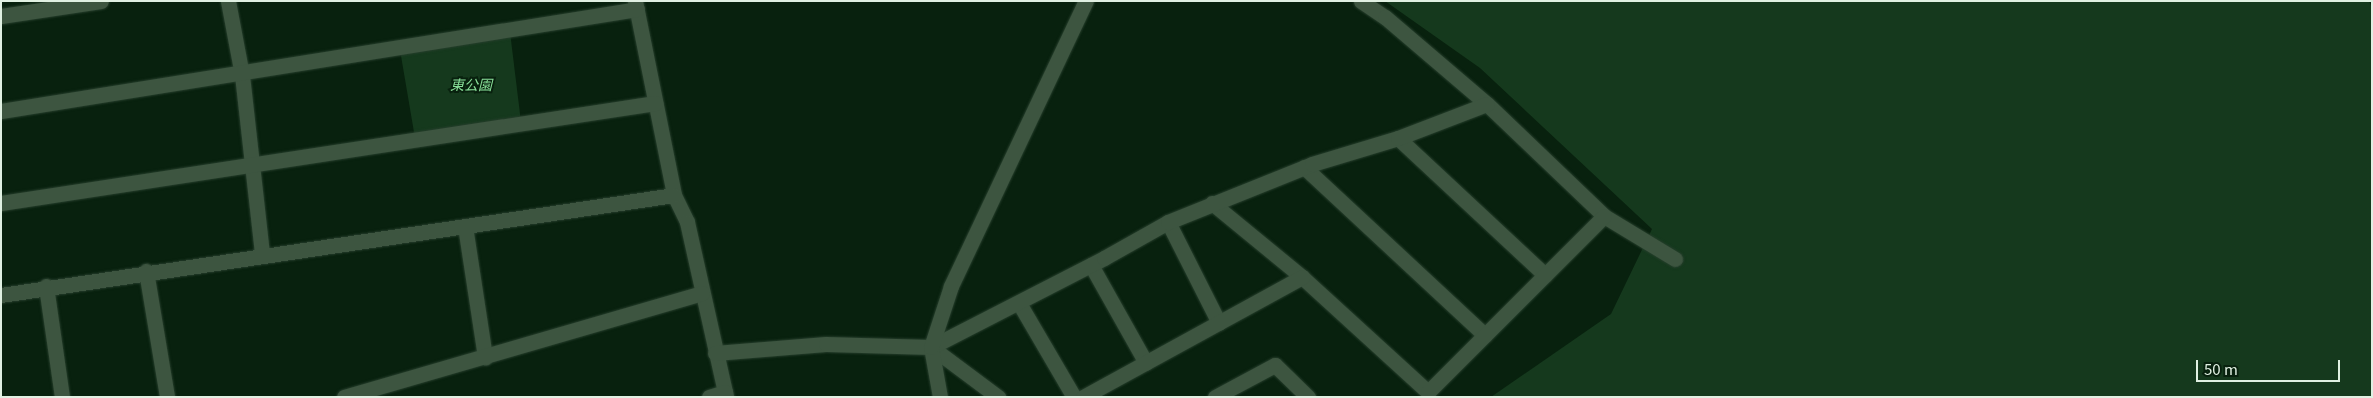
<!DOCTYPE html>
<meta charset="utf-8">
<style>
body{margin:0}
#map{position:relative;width:2373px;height:398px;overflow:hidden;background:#08210e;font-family:Georgia,"Noto Sans JP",serif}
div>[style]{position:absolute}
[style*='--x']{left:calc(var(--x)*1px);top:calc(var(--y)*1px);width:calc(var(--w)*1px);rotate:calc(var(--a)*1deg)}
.green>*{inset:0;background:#15391d}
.roads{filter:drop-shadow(0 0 1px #263e2c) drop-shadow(0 0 1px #263e2c)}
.minor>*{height:15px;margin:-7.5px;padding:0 7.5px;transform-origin:7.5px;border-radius:7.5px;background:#3d5540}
span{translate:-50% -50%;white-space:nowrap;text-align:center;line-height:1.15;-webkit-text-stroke:4px #08210e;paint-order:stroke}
.park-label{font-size:14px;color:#89df99;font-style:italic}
.frame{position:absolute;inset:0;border:2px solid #e0f0e2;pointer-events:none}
.scale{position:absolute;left:2196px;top:360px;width:144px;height:22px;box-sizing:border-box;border:2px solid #e0f0e2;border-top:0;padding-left:6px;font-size:15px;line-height:18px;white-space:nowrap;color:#e0f0e2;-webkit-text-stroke:4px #08210e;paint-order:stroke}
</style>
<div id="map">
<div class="green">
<i style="clip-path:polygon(1385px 1px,2369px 1px,2372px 8px,2372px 397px,1491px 397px,1611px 314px,1652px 229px,1480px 68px)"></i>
<i style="clip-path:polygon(510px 32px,521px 122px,415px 138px,400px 50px)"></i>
</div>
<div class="roads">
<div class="minor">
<i style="--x:228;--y:1;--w:75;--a:79.3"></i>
<i style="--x:242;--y:75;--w:180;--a:83.6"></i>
<i style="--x:635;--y:1;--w:198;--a:78.6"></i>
<i style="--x:674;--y:195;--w:30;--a:64"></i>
<i style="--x:687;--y:222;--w:179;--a:77.4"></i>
<i style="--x:1361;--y:1;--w:29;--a:34"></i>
<i style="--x:1385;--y:17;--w:134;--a:40.5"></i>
<i style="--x:1487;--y:104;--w:162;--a:43.7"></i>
<i style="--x:1604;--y:216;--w:83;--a:31.2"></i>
<i style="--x:1;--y:16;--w:101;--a:-8.5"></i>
<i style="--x:1;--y:111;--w:644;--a:-9.11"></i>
<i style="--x:1398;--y:138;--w:201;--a:43"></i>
<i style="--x:1304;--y:167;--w:247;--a:42.9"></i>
<i style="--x:1;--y:203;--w:662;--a:-8.69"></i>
<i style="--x:1212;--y:203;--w:117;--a:39.4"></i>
<i style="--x:1302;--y:277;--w:171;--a:42.4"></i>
<i style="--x:1428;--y:392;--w:249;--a:-45"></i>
<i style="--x:1168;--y:222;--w:113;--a:63.2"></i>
<i style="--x:465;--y:226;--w:133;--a:81.3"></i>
<i style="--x:1091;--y:265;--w:112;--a:60.7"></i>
<i style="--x:146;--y:271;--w:128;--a:80.5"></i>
<i style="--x:46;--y:286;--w:112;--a:81.8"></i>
<i style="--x:1;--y:295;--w:680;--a:-8.45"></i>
<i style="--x:1019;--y:303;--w:109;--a:59.7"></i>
<i style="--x:931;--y:347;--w:84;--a:36.7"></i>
<i style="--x:715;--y:353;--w:111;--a:-4.6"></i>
<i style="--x:826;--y:344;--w:105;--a:1.6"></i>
<i style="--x:931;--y:347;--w:195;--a:-27.2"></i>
<i style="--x:1104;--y:258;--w:73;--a:-29.4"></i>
<i style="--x:1168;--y:222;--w:155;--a:-21.9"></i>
<i style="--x:1312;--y:164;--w:90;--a:-16.8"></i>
<i style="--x:1398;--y:138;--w:95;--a:-20.9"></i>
<i style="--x:344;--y:397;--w:373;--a:-16.2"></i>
<i style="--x:709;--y:397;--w:17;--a:-17"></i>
<i style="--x:940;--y:397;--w:51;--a:-100.2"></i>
<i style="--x:931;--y:347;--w:64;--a:-71.8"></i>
<i style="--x:951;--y:286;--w:315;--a:-64.7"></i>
<i style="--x:1083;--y:397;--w:250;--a:-28.7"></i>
<i style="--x:1215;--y:397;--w:68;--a:-28.1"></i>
<i style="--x:1275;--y:365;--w:46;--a:44.1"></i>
</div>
</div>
<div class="park-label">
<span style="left:471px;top:84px">東公園</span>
</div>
<div class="frame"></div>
<div class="scale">50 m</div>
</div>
